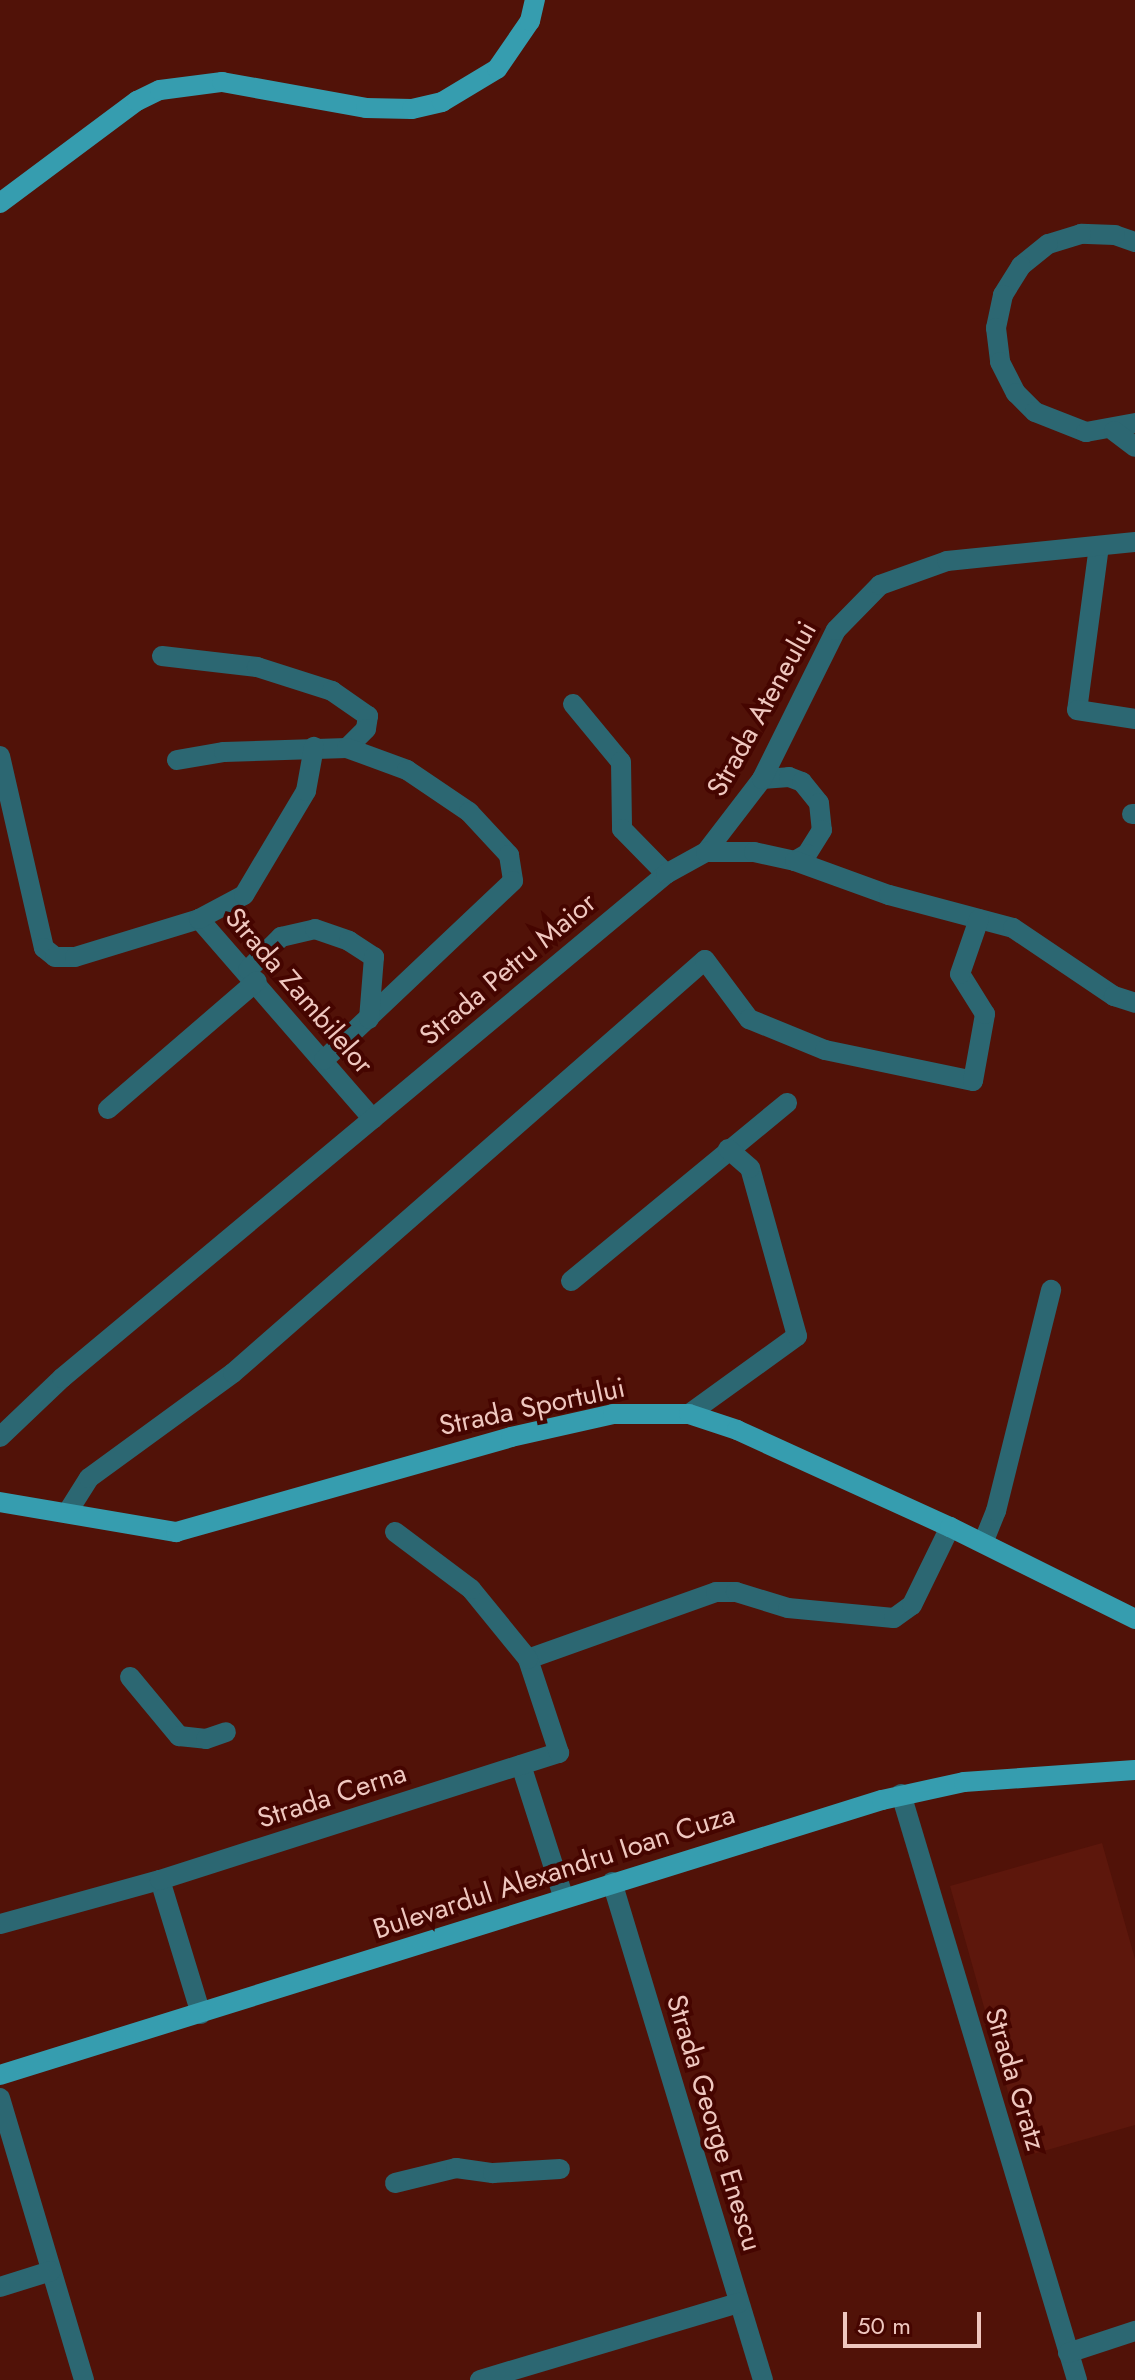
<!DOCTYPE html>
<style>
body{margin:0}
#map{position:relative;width:1135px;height:2380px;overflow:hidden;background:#511208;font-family:Jost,sans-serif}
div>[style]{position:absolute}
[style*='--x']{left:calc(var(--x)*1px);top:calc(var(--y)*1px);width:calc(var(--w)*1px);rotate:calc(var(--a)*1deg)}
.built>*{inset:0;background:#5d170c}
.minor>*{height:20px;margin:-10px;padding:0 10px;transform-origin:10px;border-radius:10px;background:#2c6772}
.major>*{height:20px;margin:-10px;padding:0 10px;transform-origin:10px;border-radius:10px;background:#369daf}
span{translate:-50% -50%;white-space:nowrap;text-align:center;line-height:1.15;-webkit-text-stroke:8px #450500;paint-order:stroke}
.street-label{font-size:28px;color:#efc7bf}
.scale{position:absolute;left:843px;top:2312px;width:138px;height:36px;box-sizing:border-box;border:4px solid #efc7bf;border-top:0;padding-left:10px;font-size:24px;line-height:28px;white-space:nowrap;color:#efc7bf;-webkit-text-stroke:6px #450500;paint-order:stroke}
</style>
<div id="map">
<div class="built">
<i style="clip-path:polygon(1102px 1843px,1135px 1959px,1135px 2125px,1026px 2156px,950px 1886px)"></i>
</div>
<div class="minor">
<i style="--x:1135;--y:242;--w:21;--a:-161"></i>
<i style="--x:1115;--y:235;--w:34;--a:-178"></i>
<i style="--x:1081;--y:234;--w:34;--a:163"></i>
<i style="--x:1048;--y:244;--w:35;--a:141"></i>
<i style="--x:1021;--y:266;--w:34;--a:122"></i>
<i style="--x:1003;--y:295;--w:34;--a:102"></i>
<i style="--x:996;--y:328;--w:34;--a:83"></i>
<i style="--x:1000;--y:362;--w:35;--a:63"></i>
<i style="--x:1016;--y:393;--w:27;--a:45"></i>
<i style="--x:1035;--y:412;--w:55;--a:21.4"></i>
<i style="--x:1086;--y:432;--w:50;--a:-10.4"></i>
<i style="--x:1114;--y:431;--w:26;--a:37"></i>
<i style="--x:1099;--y:546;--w:165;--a:97.6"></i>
<i style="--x:1077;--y:710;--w:59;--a:8.8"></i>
<i style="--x:162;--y:656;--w:96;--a:6.6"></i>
<i style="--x:257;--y:667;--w:79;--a:17.7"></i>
<i style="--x:332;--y:691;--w:44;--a:34.8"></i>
<i style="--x:368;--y:716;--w:13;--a:99"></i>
<i style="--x:366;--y:729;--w:27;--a:135"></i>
<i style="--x:573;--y:704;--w:75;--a:50.4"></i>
<i style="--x:621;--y:762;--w:67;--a:89.1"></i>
<i style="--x:622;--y:829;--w:63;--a:45.6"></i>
<i style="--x:0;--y:756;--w:197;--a:77.1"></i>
<i style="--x:44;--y:948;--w:14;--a:39"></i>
<i style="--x:55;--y:957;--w:20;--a:0"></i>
<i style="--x:75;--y:957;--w:130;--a:-17"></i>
<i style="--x:199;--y:919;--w:265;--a:49"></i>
<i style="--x:177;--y:760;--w:48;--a:-9.7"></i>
<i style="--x:224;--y:752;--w:123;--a:-1.9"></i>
<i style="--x:347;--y:748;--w:64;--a:20.1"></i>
<i style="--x:407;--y:770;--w:75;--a:34.1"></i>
<i style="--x:469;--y:812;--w:59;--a:47.1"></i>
<i style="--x:509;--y:855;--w:26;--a:81"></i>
<i style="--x:513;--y:881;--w:260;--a:136.6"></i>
<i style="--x:762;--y:779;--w:27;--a:-4"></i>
<i style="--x:789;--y:777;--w:14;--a:21"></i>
<i style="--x:802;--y:782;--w:27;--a:51"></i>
<i style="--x:819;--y:803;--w:27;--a:84"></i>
<i style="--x:822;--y:830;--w:28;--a:122"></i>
<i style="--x:807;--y:854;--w:14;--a:150"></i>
<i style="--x:1132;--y:814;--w:3;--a:0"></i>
<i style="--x:706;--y:852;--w:92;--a:-52.5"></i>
<i style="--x:762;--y:779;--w:166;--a:-63.6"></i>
<i style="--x:836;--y:630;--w:63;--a:-45.6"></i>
<i style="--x:880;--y:585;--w:71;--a:-19.7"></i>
<i style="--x:947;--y:561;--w:189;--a:-5.8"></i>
<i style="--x:199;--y:919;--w:51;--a:-28.1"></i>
<i style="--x:244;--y:895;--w:121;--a:-59.2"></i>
<i style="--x:306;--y:791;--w:45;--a:-79.7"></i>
<i style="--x:248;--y:970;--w:47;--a:-45"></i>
<i style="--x:281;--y:937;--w:35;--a:-13"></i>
<i style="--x:315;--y:929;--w:36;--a:19"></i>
<i style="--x:349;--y:941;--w:30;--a:33"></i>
<i style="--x:374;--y:957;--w:62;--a:94.6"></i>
<i style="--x:108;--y:1109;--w:196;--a:-40.7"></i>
<i style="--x:571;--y:1281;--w:280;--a:-39.5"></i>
<i style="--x:689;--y:1414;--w:133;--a:-35.8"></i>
<i style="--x:797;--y:1336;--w:174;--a:-105.6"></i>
<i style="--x:750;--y:1168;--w:29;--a:-139"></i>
<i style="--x:0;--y:1437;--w:86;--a:-43.6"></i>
<i style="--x:62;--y:1378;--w:787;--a:-39.84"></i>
<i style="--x:666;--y:874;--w:46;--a:-28.8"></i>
<i style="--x:706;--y:852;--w:48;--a:0"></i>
<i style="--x:754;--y:852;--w:42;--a:12.4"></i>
<i style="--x:795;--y:861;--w:100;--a:19.9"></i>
<i style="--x:889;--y:895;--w:128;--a:14.9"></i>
<i style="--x:1013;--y:928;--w:122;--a:34"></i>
<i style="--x:1114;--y:996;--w:22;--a:18"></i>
<i style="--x:67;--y:1513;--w:41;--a:-57.8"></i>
<i style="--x:89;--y:1478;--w:178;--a:-36.1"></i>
<i style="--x:233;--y:1373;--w:627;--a:-41.19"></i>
<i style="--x:705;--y:960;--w:74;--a:53.3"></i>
<i style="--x:749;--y:1019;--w:82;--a:22.2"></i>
<i style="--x:825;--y:1050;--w:151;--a:11.8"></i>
<i style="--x:973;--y:1081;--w:68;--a:-79.8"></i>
<i style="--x:985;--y:1014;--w:47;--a:-122"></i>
<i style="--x:960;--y:974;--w:58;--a:-70.9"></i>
<i style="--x:983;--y:1543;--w:35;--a:-68"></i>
<i style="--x:996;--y:1511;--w:228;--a:-76"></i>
<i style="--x:528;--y:1659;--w:200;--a:-19.6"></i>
<i style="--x:716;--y:1592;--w:20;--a:0"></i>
<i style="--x:736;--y:1592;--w:54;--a:17.1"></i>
<i style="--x:788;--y:1608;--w:106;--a:5.4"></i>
<i style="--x:894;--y:1618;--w:22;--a:-36"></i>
<i style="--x:912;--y:1605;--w:87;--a:-64"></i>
<i style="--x:130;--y:1677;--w:77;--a:50.3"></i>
<i style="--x:179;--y:1736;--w:27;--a:6"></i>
<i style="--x:206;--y:1739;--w:21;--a:-19"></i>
<i style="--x:521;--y:1765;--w:138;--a:72.2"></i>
<i style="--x:901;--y:1794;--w:612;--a:73.28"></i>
<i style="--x:160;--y:1880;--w:140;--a:73"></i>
<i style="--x:612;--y:1882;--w:520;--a:73.13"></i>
<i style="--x:0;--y:1924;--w:166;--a:-15.4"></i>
<i style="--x:160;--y:1880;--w:419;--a:-17.7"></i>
<i style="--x:559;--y:1753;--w:99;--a:-108.3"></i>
<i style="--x:528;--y:1659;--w:90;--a:-129.2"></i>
<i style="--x:471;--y:1589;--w:95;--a:-143.1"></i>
<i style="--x:0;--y:2098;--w:294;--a:73.4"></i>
<i style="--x:395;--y:2183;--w:63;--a:-13.8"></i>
<i style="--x:456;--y:2168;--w:37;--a:8"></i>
<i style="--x:493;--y:2173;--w:67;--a:-3.4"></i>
<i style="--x:0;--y:2287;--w:53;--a:-17.4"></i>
<i style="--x:1068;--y:2353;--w:71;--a:-18.2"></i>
<i style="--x:480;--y:2380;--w:270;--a:-16.6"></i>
</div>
<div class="major">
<i style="--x:0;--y:203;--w:171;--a:-36.7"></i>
<i style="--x:137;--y:101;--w:25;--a:-26"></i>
<i style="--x:160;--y:90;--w:63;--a:-7.4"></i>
<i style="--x:222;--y:82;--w:146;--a:10.2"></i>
<i style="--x:366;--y:108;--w:46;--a:1.2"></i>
<i style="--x:412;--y:109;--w:31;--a:-13"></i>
<i style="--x:442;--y:102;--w:64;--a:-31"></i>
<i style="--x:497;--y:69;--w:58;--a:-55.5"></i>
<i style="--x:530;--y:21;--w:22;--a:-77"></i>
<i style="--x:0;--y:1502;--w:179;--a:9.7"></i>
<i style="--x:176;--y:1532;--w:348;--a:-15.8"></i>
<i style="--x:511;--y:1437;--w:105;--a:-12.7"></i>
<i style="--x:613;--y:1414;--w:76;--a:0"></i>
<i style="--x:689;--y:1414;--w:51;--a:18.4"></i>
<i style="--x:737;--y:1430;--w:234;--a:24.5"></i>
<i style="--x:950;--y:1527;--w:207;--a:26.4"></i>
<i style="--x:0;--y:2075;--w:924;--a:-17.32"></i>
<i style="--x:882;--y:1800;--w:84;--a:-12.4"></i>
<i style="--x:964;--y:1782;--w:171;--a:-4"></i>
</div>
<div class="street-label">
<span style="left:762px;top:709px;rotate:-61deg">Strada Ateneului</span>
<span style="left:508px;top:969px;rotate:-40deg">Strada Petru Maior</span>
<span style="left:299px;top:991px;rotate:49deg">Strada Zambilelor</span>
<span style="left:532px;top:1407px;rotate:-12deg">Strada Sportului</span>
<span style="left:332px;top:1796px;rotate:-18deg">Strada Cerna</span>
<span style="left:554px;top:1872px;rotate:-18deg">Bulevardul Alexandru Ioan Cuza</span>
<span style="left:1015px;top:2079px;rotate:73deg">Strada Gratz</span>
<span style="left:714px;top:2123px;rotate:73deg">Strada George Enescu</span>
</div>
<div class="scale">50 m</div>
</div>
